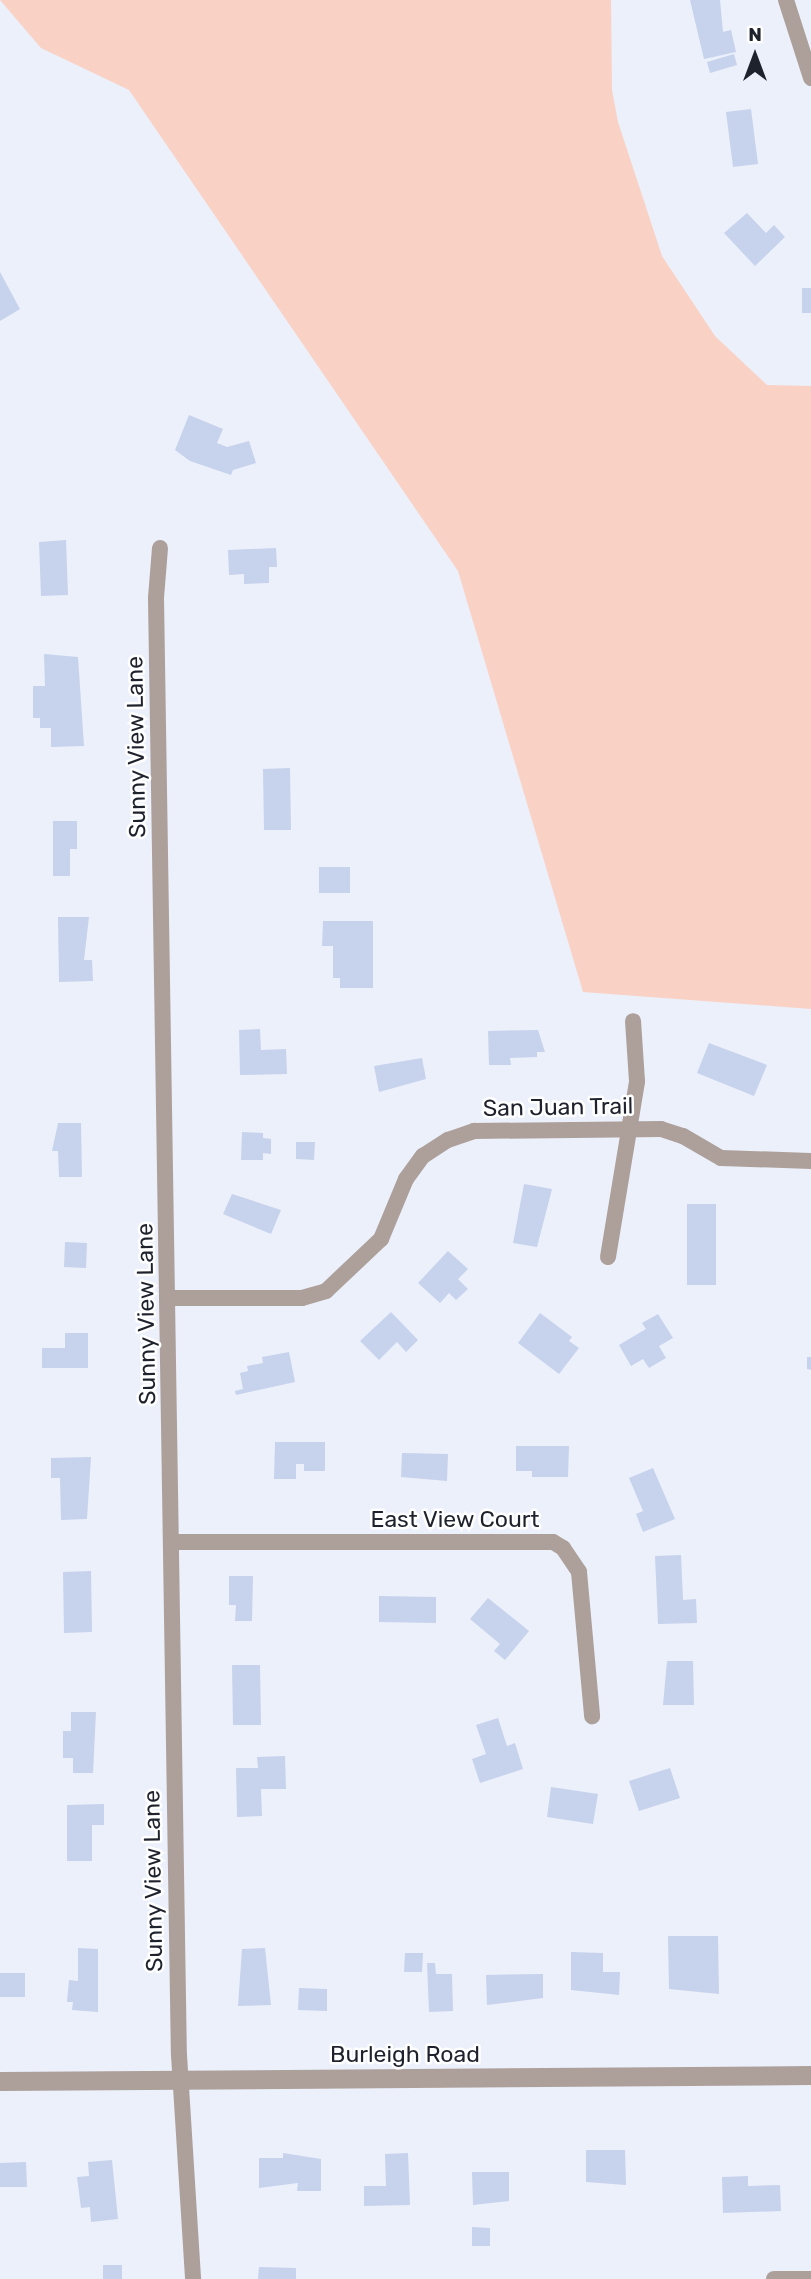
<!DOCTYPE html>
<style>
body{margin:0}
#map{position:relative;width:811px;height:2279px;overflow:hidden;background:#ebf0fb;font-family:Rubik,sans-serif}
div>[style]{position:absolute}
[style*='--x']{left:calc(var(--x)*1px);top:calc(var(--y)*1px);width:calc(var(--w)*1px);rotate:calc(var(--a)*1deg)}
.green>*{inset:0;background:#fad1c5}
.building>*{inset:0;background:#c7d2ec}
.minor>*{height:16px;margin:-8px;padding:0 8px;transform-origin:8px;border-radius:8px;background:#ada09b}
.tertiary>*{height:19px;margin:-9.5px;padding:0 9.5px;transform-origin:9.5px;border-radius:9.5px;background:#ada09b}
span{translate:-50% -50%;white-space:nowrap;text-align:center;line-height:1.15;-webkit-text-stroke:5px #fff;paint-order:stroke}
.street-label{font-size:23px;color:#1e222c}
.north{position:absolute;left:720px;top:21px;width:70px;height:70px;-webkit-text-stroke:5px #fff;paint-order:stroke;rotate:0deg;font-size:19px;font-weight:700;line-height:28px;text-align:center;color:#1e222c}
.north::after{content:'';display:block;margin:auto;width:24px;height:32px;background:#1e222c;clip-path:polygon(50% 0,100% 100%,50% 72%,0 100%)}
</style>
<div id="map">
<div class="green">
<i style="clip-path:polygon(0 0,611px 0,612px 90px,618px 122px,662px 256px,715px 336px,767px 385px,811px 386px,811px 1009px,583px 992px,458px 571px,129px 90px,41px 48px)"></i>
</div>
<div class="building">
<i style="clip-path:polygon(690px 0,720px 0,723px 32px,731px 30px,736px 52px,704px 59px)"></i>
<i style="clip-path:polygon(734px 54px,737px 65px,710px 73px,707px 62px)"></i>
<i style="clip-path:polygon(751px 109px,758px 164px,733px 167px,726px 112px)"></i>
<i style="clip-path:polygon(747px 213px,766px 233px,774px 225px,785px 237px,755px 266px,724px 233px)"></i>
<i style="clip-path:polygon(0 272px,20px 309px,0 321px)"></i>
<i style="clip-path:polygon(802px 288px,811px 288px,811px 313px,802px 313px)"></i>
<i style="clip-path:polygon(189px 415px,223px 429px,217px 443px,227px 447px,249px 441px,256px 463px,233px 470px,231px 475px,190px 461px,175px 450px)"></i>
<i style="clip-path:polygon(66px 540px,68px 595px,41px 596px,39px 542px)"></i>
<i style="clip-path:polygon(276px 548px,277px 567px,269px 567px,269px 583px,244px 584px,244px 574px,229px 575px,228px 550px)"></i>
<i style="clip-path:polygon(44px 654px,78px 657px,84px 746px,51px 747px,51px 728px,40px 728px,40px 718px,33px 718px,33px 686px,45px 686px)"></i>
<i style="clip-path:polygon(290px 768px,291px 830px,264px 830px,263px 769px)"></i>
<i style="clip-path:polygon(53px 821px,77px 821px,77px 849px,70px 849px,70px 876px,53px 876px)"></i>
<i style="clip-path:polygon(319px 867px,350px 867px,350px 893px,319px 893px)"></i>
<i style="clip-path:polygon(58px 917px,89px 917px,84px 960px,92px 960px,93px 981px,59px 982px)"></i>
<i style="clip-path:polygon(323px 921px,373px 921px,373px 988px,340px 988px,340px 978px,333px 978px,333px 946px,322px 946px)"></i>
<i style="clip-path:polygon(260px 1029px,261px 1050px,286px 1049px,287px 1074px,240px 1075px,239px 1030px)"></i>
<i style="clip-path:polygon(538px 1030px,545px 1052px,537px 1052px,537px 1057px,510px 1058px,511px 1065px,489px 1065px,488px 1031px)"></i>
<i style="clip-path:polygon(709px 1043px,767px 1065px,754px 1096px,697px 1073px)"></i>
<i style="clip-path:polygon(422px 1058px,426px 1079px,379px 1092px,374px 1066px)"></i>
<i style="clip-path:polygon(58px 1123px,81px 1123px,82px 1177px,59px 1177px,58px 1151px,52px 1151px)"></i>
<i style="clip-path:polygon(242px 1132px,263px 1133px,263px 1138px,271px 1139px,271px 1154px,263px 1153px,263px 1160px,241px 1160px)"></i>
<i style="clip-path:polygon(296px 1142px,315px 1142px,314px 1160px,296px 1159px)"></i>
<i style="clip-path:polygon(524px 1184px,552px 1189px,537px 1247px,513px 1243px)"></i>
<i style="clip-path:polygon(232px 1194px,281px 1210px,271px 1234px,223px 1214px)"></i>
<i style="clip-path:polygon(687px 1204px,716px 1204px,716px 1285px,687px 1285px)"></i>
<i style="clip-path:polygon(65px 1242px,87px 1243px,86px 1268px,64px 1267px)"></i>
<i style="clip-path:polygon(448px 1251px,468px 1269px,458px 1279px,468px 1289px,456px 1300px,449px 1293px,440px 1303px,418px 1283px)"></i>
<i style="clip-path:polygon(391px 1312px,418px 1340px,406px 1352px,397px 1342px,379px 1360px,360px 1341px)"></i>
<i style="clip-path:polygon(540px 1313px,572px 1337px,569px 1341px,579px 1348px,559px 1374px,518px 1343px)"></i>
<i style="clip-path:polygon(658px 1314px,673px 1338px,659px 1346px,666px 1358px,649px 1368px,643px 1359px,631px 1366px,619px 1345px,646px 1329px,642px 1323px)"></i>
<i style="clip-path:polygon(65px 1333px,88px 1333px,88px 1368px,42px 1368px,42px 1348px,65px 1348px)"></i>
<i style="clip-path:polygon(289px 1352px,295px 1382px,236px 1395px,235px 1391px,243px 1389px,240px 1373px,248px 1371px,247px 1366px,263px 1363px,262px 1357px)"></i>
<i style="clip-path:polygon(807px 1357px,811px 1357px,811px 1370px,807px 1369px)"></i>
<i style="clip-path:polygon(275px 1442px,325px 1442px,325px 1471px,304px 1471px,304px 1464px,296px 1464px,296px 1479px,274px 1479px)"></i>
<i style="clip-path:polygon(516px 1446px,569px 1446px,568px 1477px,532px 1477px,532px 1471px,516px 1471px)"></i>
<i style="clip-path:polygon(402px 1453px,448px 1454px,447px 1481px,401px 1477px)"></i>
<i style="clip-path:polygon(91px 1457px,87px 1519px,61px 1520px,60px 1478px,51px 1478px,51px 1458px)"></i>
<i style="clip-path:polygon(653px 1468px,675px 1519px,643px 1532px,636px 1514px,643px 1511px,629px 1478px)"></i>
<i style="clip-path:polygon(681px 1555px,683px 1600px,696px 1599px,697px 1623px,658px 1624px,655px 1556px)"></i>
<i style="clip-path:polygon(91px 1571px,92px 1632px,64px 1633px,63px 1572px)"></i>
<i style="clip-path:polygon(229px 1576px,253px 1576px,252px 1621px,235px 1621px,236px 1605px,229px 1605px)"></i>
<i style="clip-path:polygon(379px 1596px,436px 1597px,436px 1623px,379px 1622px)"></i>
<i style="clip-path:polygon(488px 1598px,529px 1631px,505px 1660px,494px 1651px,500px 1644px,470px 1619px)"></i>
<i style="clip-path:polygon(667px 1661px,693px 1661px,694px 1705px,663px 1705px)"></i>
<i style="clip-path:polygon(232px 1665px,260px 1665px,261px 1725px,233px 1725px)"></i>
<i style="clip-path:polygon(71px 1712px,96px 1712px,93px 1773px,73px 1773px,73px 1758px,63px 1758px,63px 1731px,71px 1731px)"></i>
<i style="clip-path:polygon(498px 1718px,507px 1746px,515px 1743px,523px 1769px,480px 1783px,472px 1759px,486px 1754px,476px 1725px)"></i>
<i style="clip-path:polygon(285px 1756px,286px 1789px,261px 1789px,262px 1816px,237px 1817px,236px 1768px,258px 1768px,257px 1757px)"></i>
<i style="clip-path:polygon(670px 1768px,680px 1798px,639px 1811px,629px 1781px)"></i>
<i style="clip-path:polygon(551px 1787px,598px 1794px,593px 1824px,547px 1817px)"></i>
<i style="clip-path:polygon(104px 1804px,104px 1825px,92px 1825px,92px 1861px,67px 1861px,67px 1805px)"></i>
<i style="clip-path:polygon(668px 1936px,718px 1936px,719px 1994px,669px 1989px)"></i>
<i style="clip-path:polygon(78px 1948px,98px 1949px,98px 2012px,72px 2010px,73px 2002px,67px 2002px,69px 1980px,78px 1981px)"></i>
<i style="clip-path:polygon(265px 1948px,271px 2005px,238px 2006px,242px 1949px)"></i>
<i style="clip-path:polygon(571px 1952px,603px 1953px,603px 1972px,620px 1972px,619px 1995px,571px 1990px)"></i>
<i style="clip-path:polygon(405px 1953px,423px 1953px,422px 1972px,404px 1972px)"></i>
<i style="clip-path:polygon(427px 1963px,435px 1963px,436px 1974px,452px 1974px,453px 2011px,429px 2012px)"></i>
<i style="clip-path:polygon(0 1973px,25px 1973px,25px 1997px,0 1997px)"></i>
<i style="clip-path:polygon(543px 1974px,543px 1998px,487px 2005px,486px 1975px)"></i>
<i style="clip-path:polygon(299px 1988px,327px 1989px,327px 2011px,298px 2010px)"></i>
<i style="clip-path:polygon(586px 2150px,625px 2150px,626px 2185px,586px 2182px)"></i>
<i style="clip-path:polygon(283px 2153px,321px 2159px,321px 2191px,297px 2191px,298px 2183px,259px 2188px,259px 2158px,283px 2158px)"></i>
<i style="clip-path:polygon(408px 2153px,410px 2205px,364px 2206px,364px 2186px,386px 2186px,385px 2154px)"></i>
<i style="clip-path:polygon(112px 2160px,118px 2219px,91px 2222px,90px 2207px,81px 2208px,77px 2177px,89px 2176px,88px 2162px)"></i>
<i style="clip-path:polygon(26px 2162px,27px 2187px,0 2187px,0 2163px)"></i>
<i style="clip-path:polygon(472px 2172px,509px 2172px,509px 2201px,473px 2205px)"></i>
<i style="clip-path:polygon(748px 2176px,748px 2186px,780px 2185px,781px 2211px,723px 2213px,722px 2177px)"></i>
<i style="clip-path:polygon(472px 2227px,490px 2228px,490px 2246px,472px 2246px)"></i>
<i style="clip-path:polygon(103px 2265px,122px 2265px,122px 2279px,103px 2279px)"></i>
<i style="clip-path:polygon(259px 2267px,296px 2268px,296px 2279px,258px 2279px)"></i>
</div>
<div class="minor">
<i style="--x:786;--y:0;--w:82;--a:72.2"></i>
<i style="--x:160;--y:548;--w:50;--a:94.6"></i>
<i style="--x:156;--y:598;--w:1457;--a:89.1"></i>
<i style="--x:179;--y:2055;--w:224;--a:86.4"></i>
<i style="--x:608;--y:1257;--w:178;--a:-80.6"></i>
<i style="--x:637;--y:1081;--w:60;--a:-93.8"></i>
<i style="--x:168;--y:1298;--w:134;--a:0"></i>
<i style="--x:302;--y:1298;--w:25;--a:-16"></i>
<i style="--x:326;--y:1291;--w:76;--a:-43.4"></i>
<i style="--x:381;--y:1239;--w:65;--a:-67.4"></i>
<i style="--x:406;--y:1179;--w:29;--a:-54"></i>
<i style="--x:423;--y:1156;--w:30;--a:-33"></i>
<i style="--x:448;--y:1140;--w:28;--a:-19"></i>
<i style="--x:474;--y:1131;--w:187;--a:-0.6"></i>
<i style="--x:661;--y:1129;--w:23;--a:18"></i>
<i style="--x:683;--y:1136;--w:44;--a:30.1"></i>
<i style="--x:721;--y:1158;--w:90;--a:1.9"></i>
<i style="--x:172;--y:1542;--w:381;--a:0"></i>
<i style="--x:553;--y:1542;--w:12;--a:31"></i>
<i style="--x:563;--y:1548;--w:29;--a:56"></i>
<i style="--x:579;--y:1572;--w:145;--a:84.8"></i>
<i style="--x:774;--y:2279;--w:37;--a:0"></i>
</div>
<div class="tertiary">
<i style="--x:0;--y:2081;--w:811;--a:-0.42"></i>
</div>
<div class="street-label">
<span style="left:136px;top:747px;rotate:-91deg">Sunny View Lane</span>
<span style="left:558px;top:1107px;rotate:-1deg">San Juan Trail</span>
<span style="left:146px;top:1314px;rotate:-91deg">Sunny View Lane</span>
<span style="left:455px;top:1519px">East View Court</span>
<span style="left:153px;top:1881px;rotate:-91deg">Sunny View Lane</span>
<span style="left:405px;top:2054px">Burleigh Road</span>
</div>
<div class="north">N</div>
</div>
